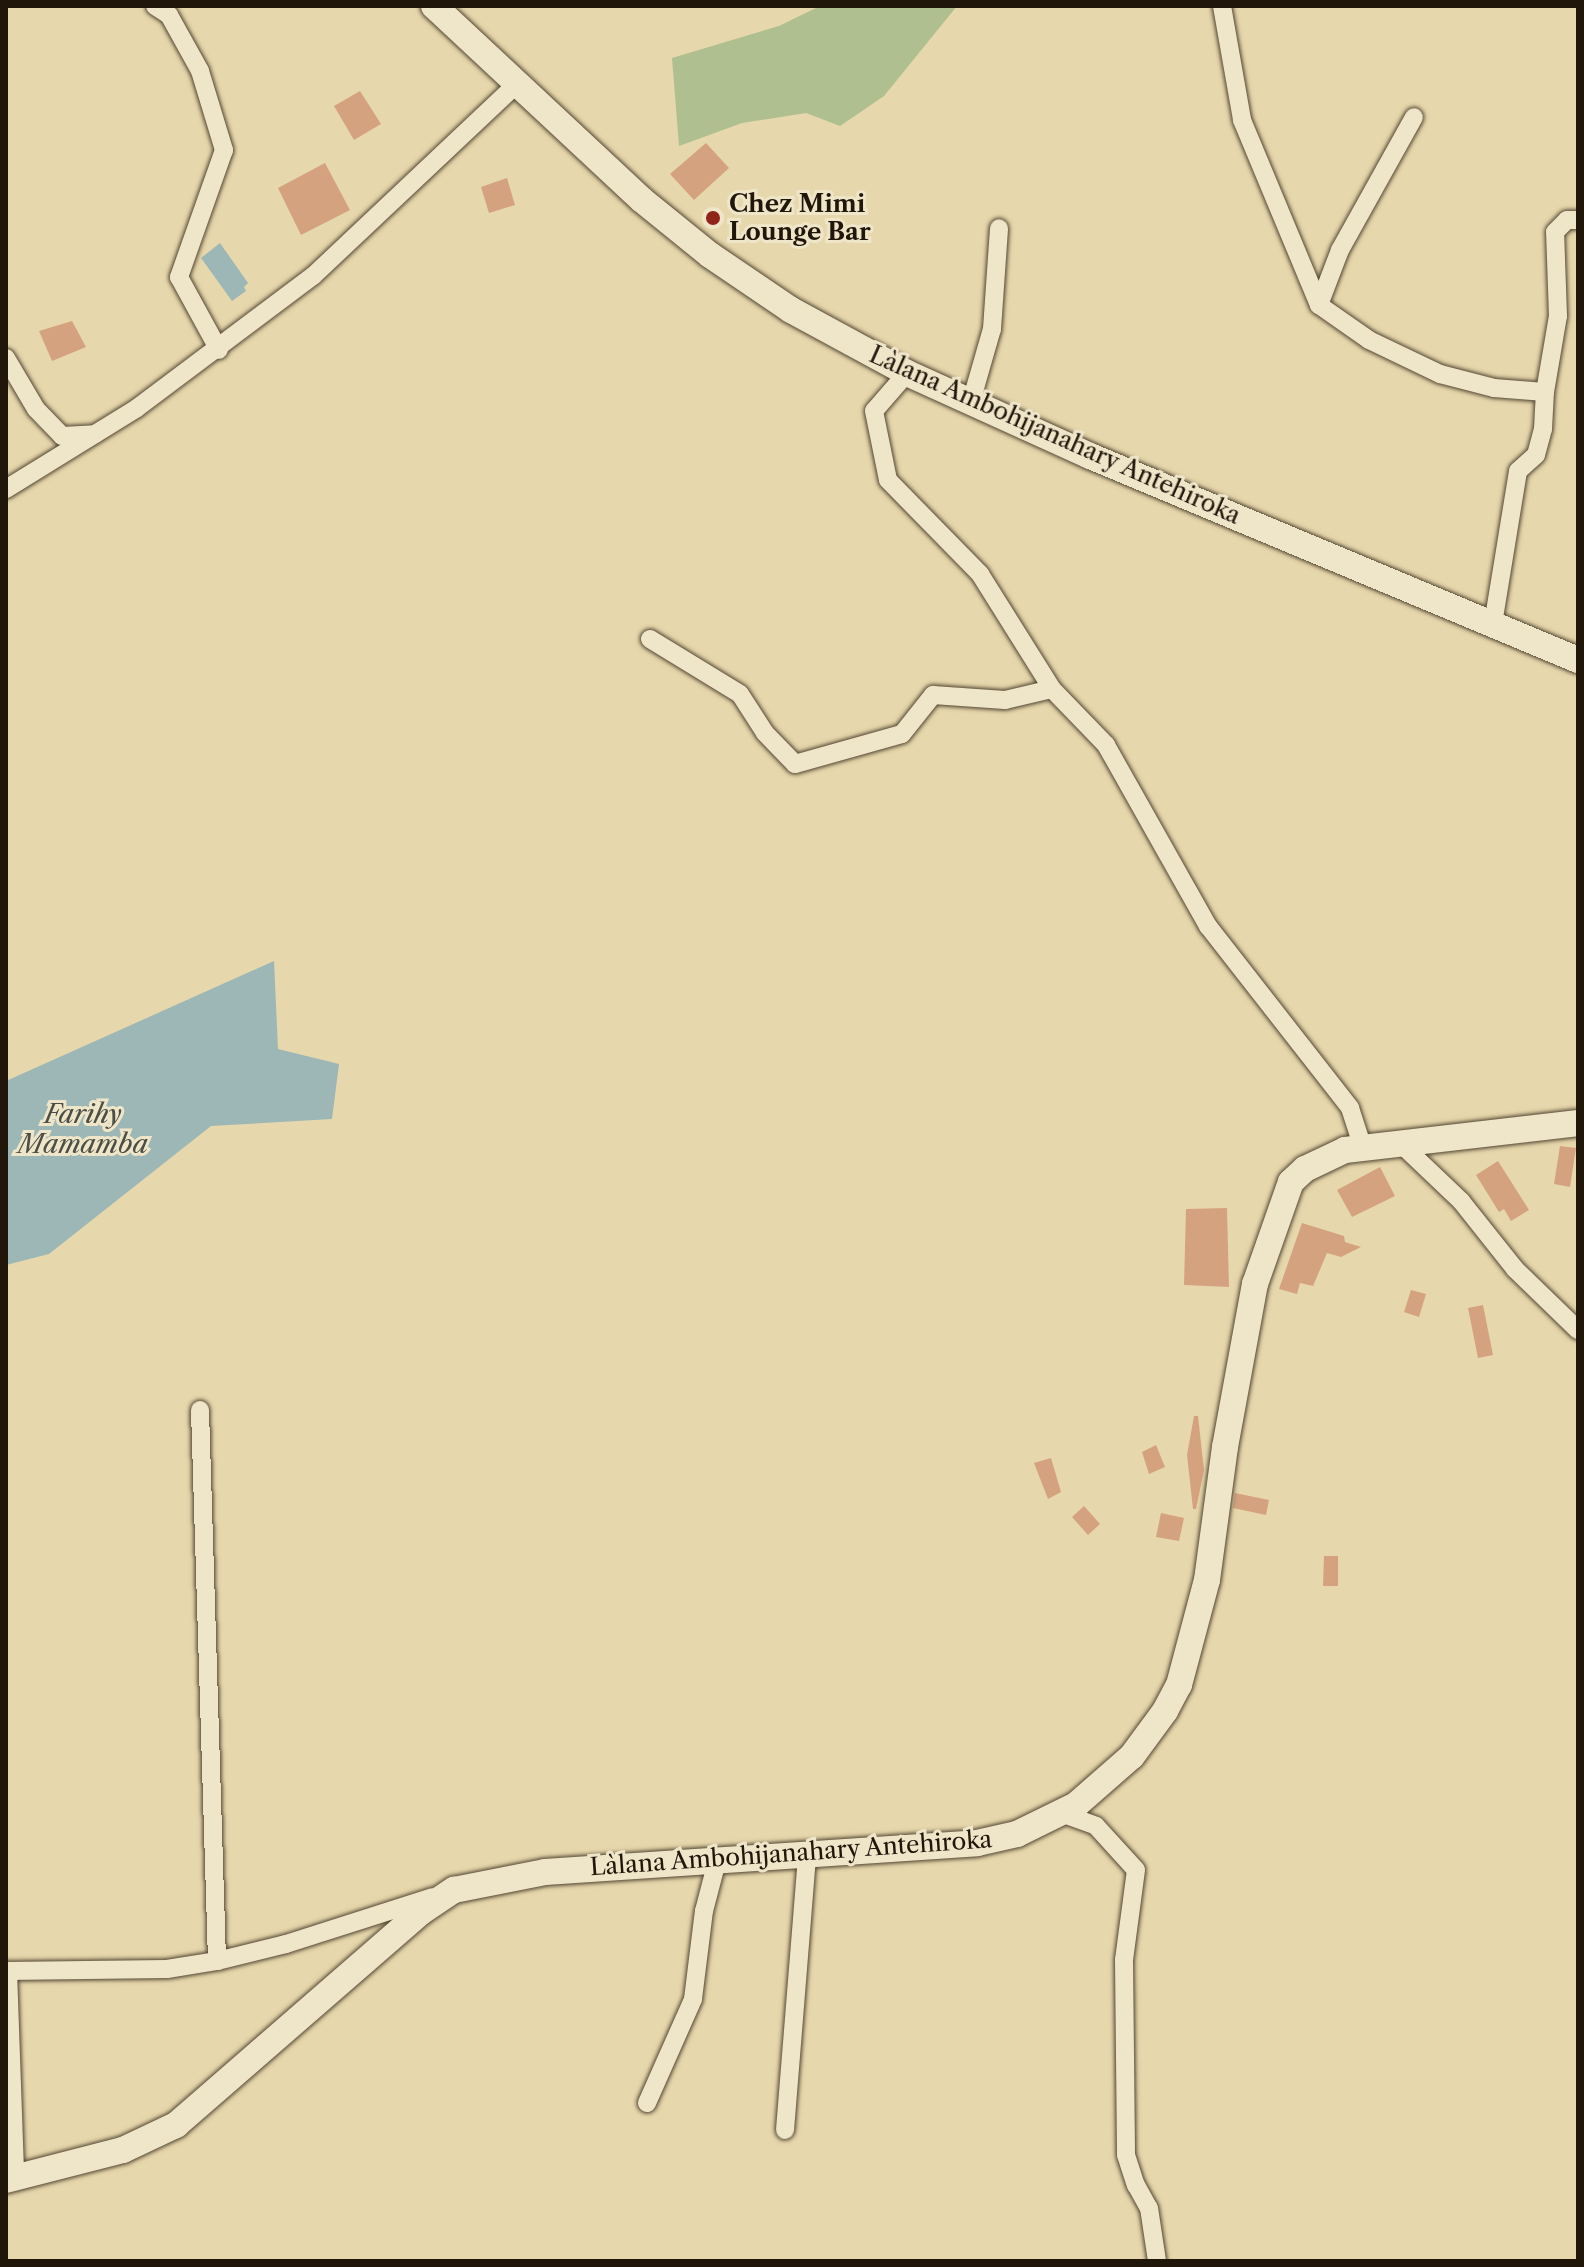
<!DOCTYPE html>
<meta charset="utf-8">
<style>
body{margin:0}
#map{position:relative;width:1584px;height:2267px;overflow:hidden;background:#e7d7ac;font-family:"Libre Caslon Text",serif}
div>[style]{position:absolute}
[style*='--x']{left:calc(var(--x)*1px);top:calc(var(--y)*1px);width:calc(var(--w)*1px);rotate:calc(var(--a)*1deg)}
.green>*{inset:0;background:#afbf8f}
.water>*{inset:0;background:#9cb7b5}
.building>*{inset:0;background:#d5a27f}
.roads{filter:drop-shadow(0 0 2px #524632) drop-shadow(0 0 2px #524632)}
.street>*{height:18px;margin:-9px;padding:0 9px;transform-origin:9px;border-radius:9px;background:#efe5c9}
.secondary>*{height:26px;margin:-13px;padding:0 13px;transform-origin:13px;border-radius:13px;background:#efe5c9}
.dots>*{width:22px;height:22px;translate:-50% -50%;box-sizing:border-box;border:4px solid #efe5c9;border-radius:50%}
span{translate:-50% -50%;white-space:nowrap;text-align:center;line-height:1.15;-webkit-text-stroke:6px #efe5c9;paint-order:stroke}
.poi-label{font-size:24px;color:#20160a;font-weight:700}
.left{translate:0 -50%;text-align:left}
.street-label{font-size:24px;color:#20160a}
.water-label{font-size:26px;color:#4b4e46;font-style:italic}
.frame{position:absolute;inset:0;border:8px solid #20160a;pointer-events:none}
</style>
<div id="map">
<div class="green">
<i style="clip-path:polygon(820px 6px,957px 6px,884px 96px,840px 126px,806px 113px,742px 123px,679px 146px,672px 58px,779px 26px)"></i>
</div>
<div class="water">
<i style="clip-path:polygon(220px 243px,248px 283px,244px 287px,246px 291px,232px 301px,201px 258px)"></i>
<i style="clip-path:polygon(274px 961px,278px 1049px,339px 1064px,332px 1119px,211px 1126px,49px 1254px,6px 1265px,6px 1081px)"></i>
</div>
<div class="building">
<i style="clip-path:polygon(360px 91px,381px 124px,354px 140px,334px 106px)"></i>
<i style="clip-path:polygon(706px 143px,729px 168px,694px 200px,670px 174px)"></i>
<i style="clip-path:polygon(325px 163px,350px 210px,301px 235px,278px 188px)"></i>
<i style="clip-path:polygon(507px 178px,515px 205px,489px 213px,481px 187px)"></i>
<i style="clip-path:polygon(72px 321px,86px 347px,52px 361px,39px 331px)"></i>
<i style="clip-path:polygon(1560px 1146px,1576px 1148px,1570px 1187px,1554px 1184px)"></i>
<i style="clip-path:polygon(1498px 1161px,1529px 1210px,1511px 1221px,1504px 1209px,1499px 1212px,1476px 1175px)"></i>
<i style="clip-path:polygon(1380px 1167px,1395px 1196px,1352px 1217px,1337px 1190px)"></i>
<i style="clip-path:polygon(1227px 1208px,1229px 1287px,1184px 1285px,1186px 1209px)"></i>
<i style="clip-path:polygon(1302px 1223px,1344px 1236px,1345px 1242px,1361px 1247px,1341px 1257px,1327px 1253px,1313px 1286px,1300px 1283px,1297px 1294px,1279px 1289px)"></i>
<i style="clip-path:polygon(1411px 1290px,1426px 1294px,1419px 1317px,1404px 1312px)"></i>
<i style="clip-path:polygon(1483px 1305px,1493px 1355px,1478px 1358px,1468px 1308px)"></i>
<i style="clip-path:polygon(1194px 1416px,1198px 1416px,1204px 1470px,1196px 1509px,1193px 1509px,1187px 1455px)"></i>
<i style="clip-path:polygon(1156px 1445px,1165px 1467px,1149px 1474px,1142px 1452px)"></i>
<i style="clip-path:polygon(1051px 1458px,1061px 1492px,1048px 1499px,1034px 1463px)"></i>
<i style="clip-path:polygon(1235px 1493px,1269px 1500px,1266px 1515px,1233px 1508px)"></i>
<i style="clip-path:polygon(1084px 1506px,1100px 1524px,1088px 1535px,1072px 1517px)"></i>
<i style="clip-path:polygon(1161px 1513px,1184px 1518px,1179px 1541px,1156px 1537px)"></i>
<i style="clip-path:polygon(1324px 1556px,1338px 1556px,1338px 1586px,1323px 1586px)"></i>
</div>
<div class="roads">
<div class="street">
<i style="--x:155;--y:6;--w:17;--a:33"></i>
<i style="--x:169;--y:15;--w:64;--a:61"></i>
<i style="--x:200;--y:71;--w:83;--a:73.1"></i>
<i style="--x:224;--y:150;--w:135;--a:109.5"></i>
<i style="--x:179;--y:277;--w:83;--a:61.3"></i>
<i style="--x:1222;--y:6;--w:116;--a:80"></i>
<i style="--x:1242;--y:120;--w:200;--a:67.4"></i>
<i style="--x:1319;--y:305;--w:61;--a:35"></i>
<i style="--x:1369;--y:340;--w:79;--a:25.6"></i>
<i style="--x:1440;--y:374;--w:56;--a:14.5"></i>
<i style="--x:1494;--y:388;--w:51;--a:4.5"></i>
<i style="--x:1319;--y:305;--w:59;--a:-69.1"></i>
<i style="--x:1340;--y:250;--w:152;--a:-60.9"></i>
<i style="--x:6;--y:358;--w:59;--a:59.5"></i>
<i style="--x:36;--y:409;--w:37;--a:46"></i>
<i style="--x:62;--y:436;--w:33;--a:-3"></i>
<i style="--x:907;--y:373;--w:50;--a:131"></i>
<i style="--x:874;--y:411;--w:70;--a:78.5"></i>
<i style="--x:888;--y:480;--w:132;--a:45.6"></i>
<i style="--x:980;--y:574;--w:136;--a:57.9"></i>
<i style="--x:1052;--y:689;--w:78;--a:46"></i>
<i style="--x:1106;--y:745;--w:208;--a:60.6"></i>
<i style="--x:1208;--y:926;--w:231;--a:52"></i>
<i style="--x:1350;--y:1108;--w:42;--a:72"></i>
<i style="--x:971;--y:402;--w:76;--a:-74"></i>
<i style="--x:992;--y:329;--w:101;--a:-86"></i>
<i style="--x:6;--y:489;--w:154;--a:-31.7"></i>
<i style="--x:137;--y:408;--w:220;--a:-36.9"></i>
<i style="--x:313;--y:276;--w:279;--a:-43.3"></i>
<i style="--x:1493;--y:624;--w:155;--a:-80.7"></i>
<i style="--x:1518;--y:471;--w:24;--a:-42"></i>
<i style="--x:1536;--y:455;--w:27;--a:-75"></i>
<i style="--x:1543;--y:429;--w:37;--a:-87"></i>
<i style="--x:1545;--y:392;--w:77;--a:-80.3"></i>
<i style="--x:1558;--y:316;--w:84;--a:-92"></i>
<i style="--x:1555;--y:232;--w:17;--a:-45"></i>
<i style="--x:1567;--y:220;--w:11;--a:0"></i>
<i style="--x:650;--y:639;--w:105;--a:31.4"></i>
<i style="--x:740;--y:694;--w:46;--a:57.3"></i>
<i style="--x:765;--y:733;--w:43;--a:45.9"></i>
<i style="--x:795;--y:764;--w:111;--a:-15.7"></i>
<i style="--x:902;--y:734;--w:50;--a:-51.5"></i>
<i style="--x:933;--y:695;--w:72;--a:4"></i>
<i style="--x:1005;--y:700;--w:48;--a:-13.2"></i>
<i style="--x:1399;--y:1142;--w:86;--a:43.6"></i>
<i style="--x:1461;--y:1201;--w:87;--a:51.5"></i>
<i style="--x:1515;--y:1269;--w:88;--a:44.1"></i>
<i style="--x:200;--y:1410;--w:551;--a:88.23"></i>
<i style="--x:1061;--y:1813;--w:37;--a:20"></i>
<i style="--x:1096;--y:1826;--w:59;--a:47.7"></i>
<i style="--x:1136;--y:1870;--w:91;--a:97.6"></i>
<i style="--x:1124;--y:1960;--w:195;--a:89.4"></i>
<i style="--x:1126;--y:2155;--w:32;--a:72"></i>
<i style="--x:1136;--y:2185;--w:26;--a:61"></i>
<i style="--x:1149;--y:2208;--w:54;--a:81.4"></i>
<i style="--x:6;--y:1971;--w:161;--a:-0.7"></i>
<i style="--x:167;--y:1969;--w:51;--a:-9.1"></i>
<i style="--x:217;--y:1961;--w:71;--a:-13.8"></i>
<i style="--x:286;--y:1944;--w:154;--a:-17.7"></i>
<i style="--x:8;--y:1971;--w:205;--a:88"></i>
<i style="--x:647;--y:2103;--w:114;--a:-66.1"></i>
<i style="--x:693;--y:1999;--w:89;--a:-82.9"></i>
<i style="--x:704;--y:1911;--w:52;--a:-75.4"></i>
<i style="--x:785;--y:2130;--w:276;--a:-85.4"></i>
</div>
<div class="secondary">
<i style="--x:434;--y:6;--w:284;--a:43"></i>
<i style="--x:642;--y:200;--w:87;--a:39"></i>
<i style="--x:710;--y:255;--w:98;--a:34.2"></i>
<i style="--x:791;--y:310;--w:132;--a:28.5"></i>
<i style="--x:907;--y:373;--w:201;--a:24.4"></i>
<i style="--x:1090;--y:456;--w:529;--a:22.69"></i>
<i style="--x:6;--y:2180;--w:121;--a:-14.4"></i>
<i style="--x:123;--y:2150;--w:59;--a:-25.3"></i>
<i style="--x:176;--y:2125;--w:325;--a:-41"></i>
<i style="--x:421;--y:1912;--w:40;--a:-34"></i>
<i style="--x:454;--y:1890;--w:93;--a:-11.2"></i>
<i style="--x:545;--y:1872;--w:433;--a:-3.8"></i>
<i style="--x:977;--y:1843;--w:41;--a:-12.7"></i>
<i style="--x:1017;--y:1834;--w:66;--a:-26.2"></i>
<i style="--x:1076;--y:1805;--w:74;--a:-41.2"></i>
<i style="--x:1132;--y:1756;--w:56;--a:-53.7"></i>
<i style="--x:1165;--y:1711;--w:30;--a:-62"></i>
<i style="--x:1179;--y:1685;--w:109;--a:-75.1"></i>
<i style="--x:1207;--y:1580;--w:134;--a:-82.3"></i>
<i style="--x:1225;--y:1447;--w:166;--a:-79.6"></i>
<i style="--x:1255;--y:1284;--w:108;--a:-70.6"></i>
<i style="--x:1291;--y:1182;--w:19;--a:-43"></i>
<i style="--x:1305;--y:1169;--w:44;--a:-25.4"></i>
<i style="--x:1345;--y:1150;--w:235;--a:-6.6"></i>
</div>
</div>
<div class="dots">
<i style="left:713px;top:218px;background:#8f2418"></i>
</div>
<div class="poi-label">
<span class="left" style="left:729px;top:218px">Chez Mimi<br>Lounge Bar</span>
</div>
<div class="street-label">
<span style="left:1055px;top:435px;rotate:24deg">Làlana Ambohijanahary Antehiroka</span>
<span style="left:791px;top:1853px;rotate:-4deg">Làlana Ambohijanahary Antehiroka</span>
</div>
<div class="water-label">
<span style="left:83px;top:1130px">Farihy<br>Mamamba</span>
</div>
<div class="frame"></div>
</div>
